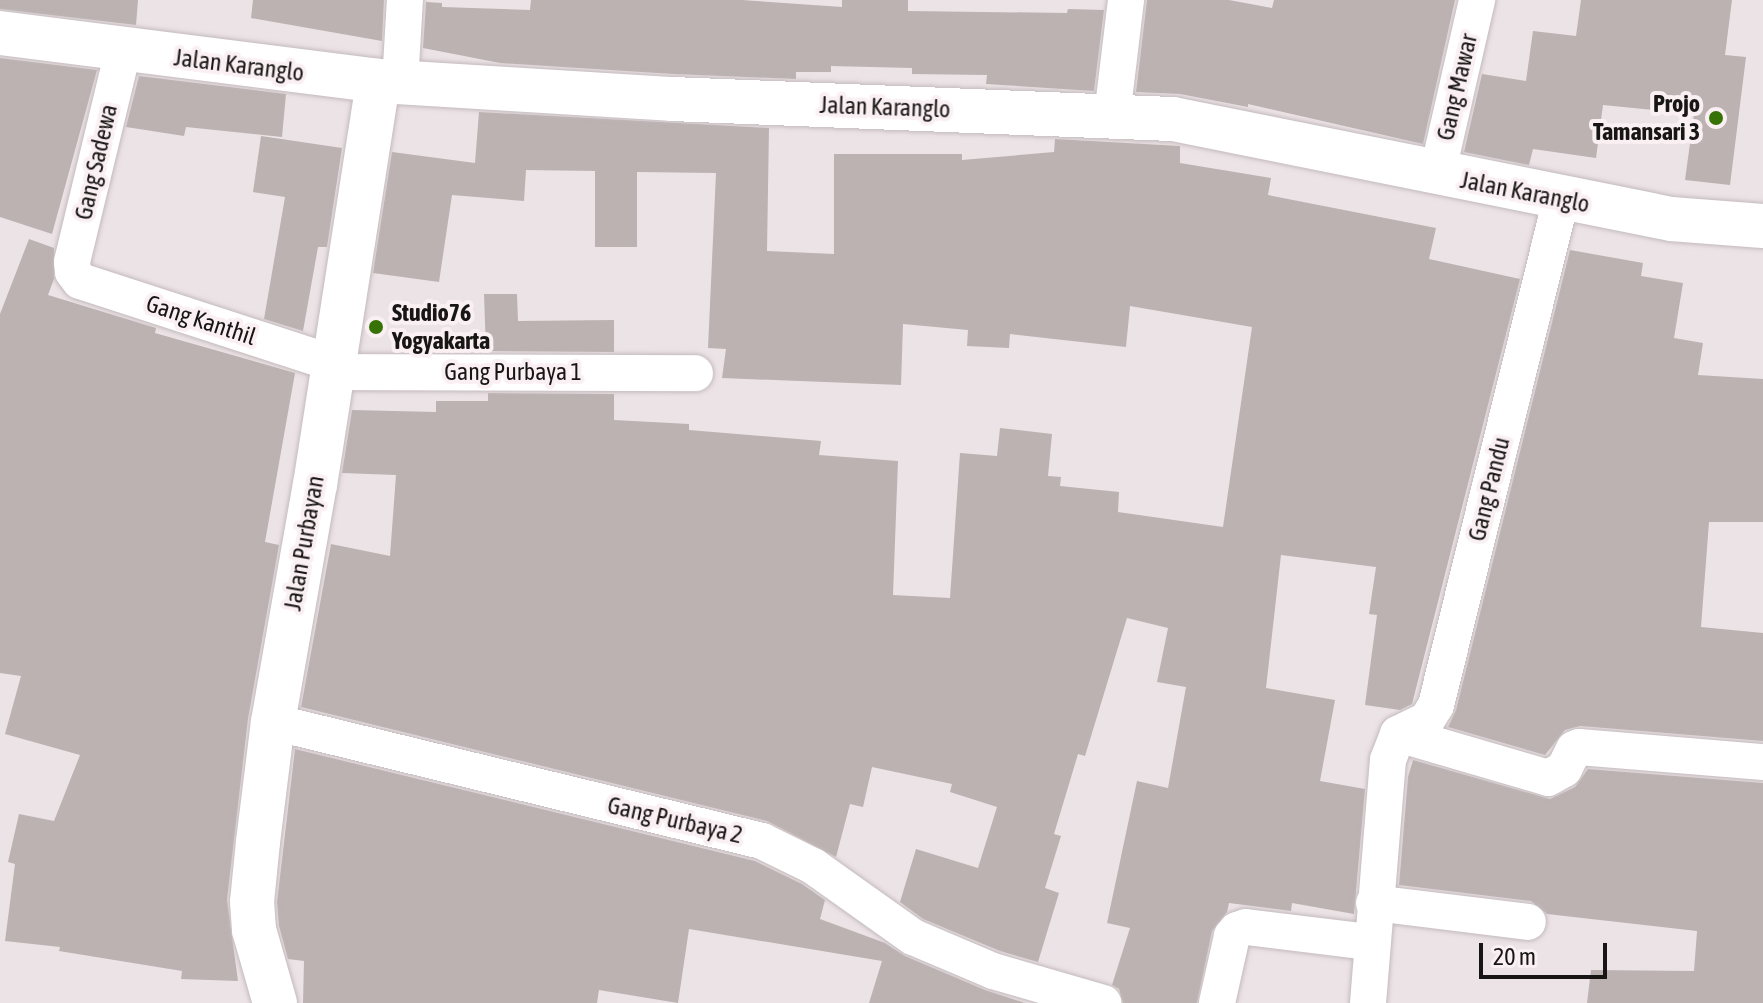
<!DOCTYPE html>
<style>
body{margin:0}
#map{position:relative;width:1763px;height:1003px;overflow:hidden;background:#ece3e6;font-family:"Asap Condensed",sans-serif}
div>[style]{position:absolute}
[style*='--x']{left:calc(var(--x)*1px);top:calc(var(--y)*1px);width:calc(var(--w)*1px);rotate:calc(var(--a)*1deg)}
.building>*{inset:0;background:#bbb2b1}
.roads{filter:drop-shadow(0 0 2px #c3babd) drop-shadow(0 0 2px #c3babd)}
.street>*{height:36px;margin:-18px;padding:0 18px;transform-origin:18px;border-radius:18px;background:#fff}
.secondary>*{height:44px;margin:-22px;padding:0 22px;transform-origin:22px;border-radius:22px;background:#fff}
.dots>*{width:22px;height:22px;translate:-50% -50%;box-sizing:border-box;border:4px solid #faf0f3;border-radius:50%}
span{translate:-50% -50%;white-space:nowrap;text-align:center;line-height:1.15;-webkit-text-stroke:8px #faf0f3;paint-order:stroke}
.street-label{font-size:24px;color:#181515}
.poi-label{font-size:24px;color:#181515;font-weight:700}
.right{translate:-100% -50%;text-align:right}
.left{translate:0 -50%;text-align:left}
.scale{position:absolute;left:1479px;top:943px;width:128px;height:36px;box-sizing:border-box;border:4px solid #181515;border-top:0;padding-left:10px;font-size:24px;line-height:28px;white-space:nowrap;color:#181515;-webkit-text-stroke:6px #faf0f3;paint-order:stroke}
</style>
<div id="map">
<div class="building">
<i style="clip-path:polygon(0 0,138px 0,136px 25px,0 9px)"></i>
<i style="clip-path:polygon(253px 0,384px 0,382px 41px,251px 18px)"></i>
<i style="clip-path:polygon(531px 0,742px 0,842px 7px,842px 0,908px 0,908px 11px,1067px 13px,1068px 9px,1104px 10px,1094px 91px,986px 84px,987px 75px,912px 74px,912px 68px,831px 66px,831px 72px,796px 72px,796px 79px,673px 74px,500px 63px,423px 48px,426px 2px,442px 3px,442px 7px,530px 10px)"></i>
<i style="clip-path:polygon(1147px 0,1229px 0,1272px 8px,1274px 0,1455px 0,1423px 144px,1248px 104px,1248px 107px,1180px 94px,1136px 92px)"></i>
<i style="clip-path:polygon(1581px 0,1732px 0,1725px 55px,1746px 57px,1730px 185px,1685px 180px,1694px 114px,1603px 105px,1596px 158px,1533px 149px,1529px 165px,1464px 152px,1482px 74px,1526px 81px,1533px 31px,1576px 36px)"></i>
<i style="clip-path:polygon(0 58px,97px 70px,52px 234px,0 217px)"></i>
<i style="clip-path:polygon(139px 76px,286px 94px,282px 137px,186px 127px,184px 136px,126px 127px)"></i>
<i style="clip-path:polygon(479px 112px,769px 128px,767px 251px,834px 254px,834px 154px,962px 154px,962px 160px,1054px 152px,1055px 139px,1180px 146px,1180px 163px,1271px 178px,1268px 195px,1436px 228px,1429px 259px,1520px 279px,1412px 704px,1400px 710px,1365px 705px,1377px 615px,1369px 614px,1376px 567px,1281px 555px,1266px 688px,1335px 700px,1320px 781px,1365px 789px,1354px 914px,1292px 903px,1291px 911px,1229px 903px,1227px 912px,1212px 931px,1197px 1003px,1123px 1003px,1119px 989px,1112px 985px,1130px 928px,1107px 923px,1137px 781px,1168px 788px,1186px 687px,1157px 682px,1168px 628px,1127px 618px,1085px 756px,1078px 754px,1054px 834px,1061px 836px,1045px 888px,1059px 893px,1038px 962px,1000px 951px,923px 919px,900px 902px,916px 849px,978px 868px,997px 807px,950px 792px,952px 784px,872px 767px,863px 807px,850px 804px,836px 857px,767px 821px,301px 707px,331px 544px,390px 556px,396px 475px,342px 473px,352px 410px,436px 412px,436px 401px,488px 401px,488px 393px,614px 394px,614px 420px,689px 424px,689px 430px,821px 441px,819px 455px,898px 461px,893px 595px,950px 598px,960px 453px,997px 456px,1000px 428px,1052px 434px,1048px 476px,1061px 477px,1060px 486px,1119px 492px,1118px 512px,1223px 527px,1252px 327px,1130px 306px,1126px 347px,1010px 334px,1009px 348px,967px 346px,968px 330px,903px 324px,901px 385px,722px 378px,726px 349px,708px 348px,716px 173px,637px 172px,637px 247px,595px 247px,595px 171px,526px 170px,524px 201px,452px 195px,439px 282px,373px 273px,392px 152px,475px 163px)"></i>
<i style="clip-path:polygon(261px 136px,342px 148px,327px 247px,318px 247px,303px 331px,264px 319px,285px 197px,253px 192px)"></i>
<i style="clip-path:polygon(29px 239px,54px 248px,54px 279px,48px 295px,156px 328px,155px 333px,295px 373px,265px 542px,279px 545px,248px 719px,227px 900px,238px 981px,181px 979px,182px 971px,59px 951px,60px 947px,5px 941px,15px 864px,8px 862px,19px 814px,54px 821px,80px 755px,5px 734px,21px 676px,0 673px,0 314px)"></i>
<i style="clip-path:polygon(1570px 250px,1643px 263px,1641px 276px,1683px 283px,1674px 338px,1703px 343px,1698px 375px,1763px 379px,1763px 522px,1709px 522px,1701px 627px,1763px 633px,1763px 741px,1580px 726px,1565px 730px,1545px 755px,1448px 727px,1456px 710px)"></i>
<i style="clip-path:polygon(484px 294px,517px 294px,518px 321px,614px 320px,614px 352px,486px 351px)"></i>
<i style="clip-path:polygon(295px 749px,755px 861px,802px 884px,825px 900px,820px 919px,885px 943px,905px 956px,985px 990px,1025px 1003px,869px 1003px,882px 961px,689px 929px,678px 1003px,599px 990px,597px 1003px,303px 1003px,304px 961px,288px 959px,279px 926px,277px 902px)"></i>
<i style="clip-path:polygon(1413px 760px,1550px 799px,1575px 787px,1588px 769px,1763px 783px,1763px 1003px,1587px 1003px,1591px 970px,1694px 971px,1697px 931px,1547px 914px,1531px 901px,1399px 885px,1408px 777px)"></i>
</div>
<div class="roads">
<div class="street">
<i style="--x:123;--y:51;--w:217;--a:103.6"></i>
<i style="--x:72;--y:262;--w:10;--a:84"></i>
<i style="--x:73;--y:272;--w:11;--a:52"></i>
<i style="--x:80;--y:281;--w:265;--a:18"></i>
<i style="--x:400;--y:83;--w:83;--a:-86.6"></i>
<i style="--x:1112;--y:116;--w:117;--a:-83.1"></i>
<i style="--x:1437;--y:175;--w:180;--a:-77.1"></i>
<i style="--x:331;--y:372;--w:364;--a:0.2"></i>
<i style="--x:273;--y:722;--w:503;--a:13.68"></i>
<i style="--x:762;--y:841;--w:57;--a:26.1"></i>
<i style="--x:813;--y:866;--w:123;--a:35.4"></i>
<i style="--x:913;--y:937;--w:87;--a:23"></i>
<i style="--x:993;--y:971;--w:115;--a:16.2"></i>
<i style="--x:1398;--y:734;--w:156;--a:16.3"></i>
<i style="--x:1548;--y:778;--w:18;--a:-29"></i>
<i style="--x:1564;--y:769;--w:22;--a:-63"></i>
<i style="--x:1574;--y:749;--w:5;--a:-22"></i>
<i style="--x:1579;--y:747;--w:185;--a:4.7"></i>
<i style="--x:1374;--y:903;--w:155;--a:7"></i>
<i style="--x:1217;--y:1003;--w:69;--a:-77.4"></i>
<i style="--x:1232;--y:936;--w:8;--a:-50"></i>
<i style="--x:1237;--y:930;--w:9;--a:-18"></i>
<i style="--x:1246;--y:927;--w:125;--a:6.9"></i>
<i style="--x:1368;--y:1003;--w:244;--a:-85.3"></i>
<i style="--x:1388;--y:760;--w:28;--a:-69"></i>
<i style="--x:1398;--y:734;--w:32;--a:-26"></i>
<i style="--x:1427;--y:720;--w:17;--a:-59"></i>
<i style="--x:1436;--y:705;--w:521;--a:-76.12"></i>
</div>
<div class="secondary">
<i style="--x:0;--y:33;--w:381;--a:7.2"></i>
<i style="--x:378;--y:81;--w:295;--a:3.5"></i>
<i style="--x:672;--y:99;--w:501;--a:2.29"></i>
<i style="--x:1173;--y:119;--w:508;--a:11.35"></i>
<i style="--x:1671;--y:219;--w:92;--a:4.4"></i>
<i style="--x:275;--y:1003;--w:76;--a:-106"></i>
<i style="--x:254;--y:930;--w:28;--a:-94"></i>
<i style="--x:252;--y:902;--w:60;--a:-84.3"></i>
<i style="--x:258;--y:842;--w:121;--a:-82.9"></i>
<i style="--x:273;--y:722;--w:241;--a:-80"></i>
<i style="--x:315;--y:485;--w:409;--a:-81.1"></i>
</div>
</div>
<div class="dots">
<i style="left:1716px;top:118px;background:#367205"></i>
<i style="left:376px;top:327px;background:#367205"></i>
</div>
<div class="street-label">
<span style="left:239px;top:65px;rotate:7deg">Jalan Karanglo</span>
<span style="left:1457px;top:87px;rotate:-77deg">Gang Mawar</span>
<span style="left:885px;top:107px;rotate:2deg">Jalan Karanglo</span>
<span style="left:96px;top:162px;rotate:-77deg">Gang Sadewa</span>
<span style="left:1525px;top:192px;rotate:11deg">Jalan Karanglo</span>
<span style="left:201px;top:320px;rotate:18deg">Gang Kanthil</span>
<span style="left:513px;top:372px">Gang Purbaya 1</span>
<span style="left:1489px;top:489px;rotate:-76deg">Gang Pandu</span>
<span style="left:304px;top:543px;rotate:-80deg">Jalan Purbayan</span>
<span style="left:675px;top:820px;rotate:13deg">Gang Purbaya 2</span>
</div>
<div class="poi-label">
<span class="right" style="left:1700px;top:118px">Projo<br>Tamansari 3</span>
<span class="left" style="left:392px;top:327px">Studio76<br>Yogyakarta</span>
</div>
<div class="scale">20 m</div>
</div>
